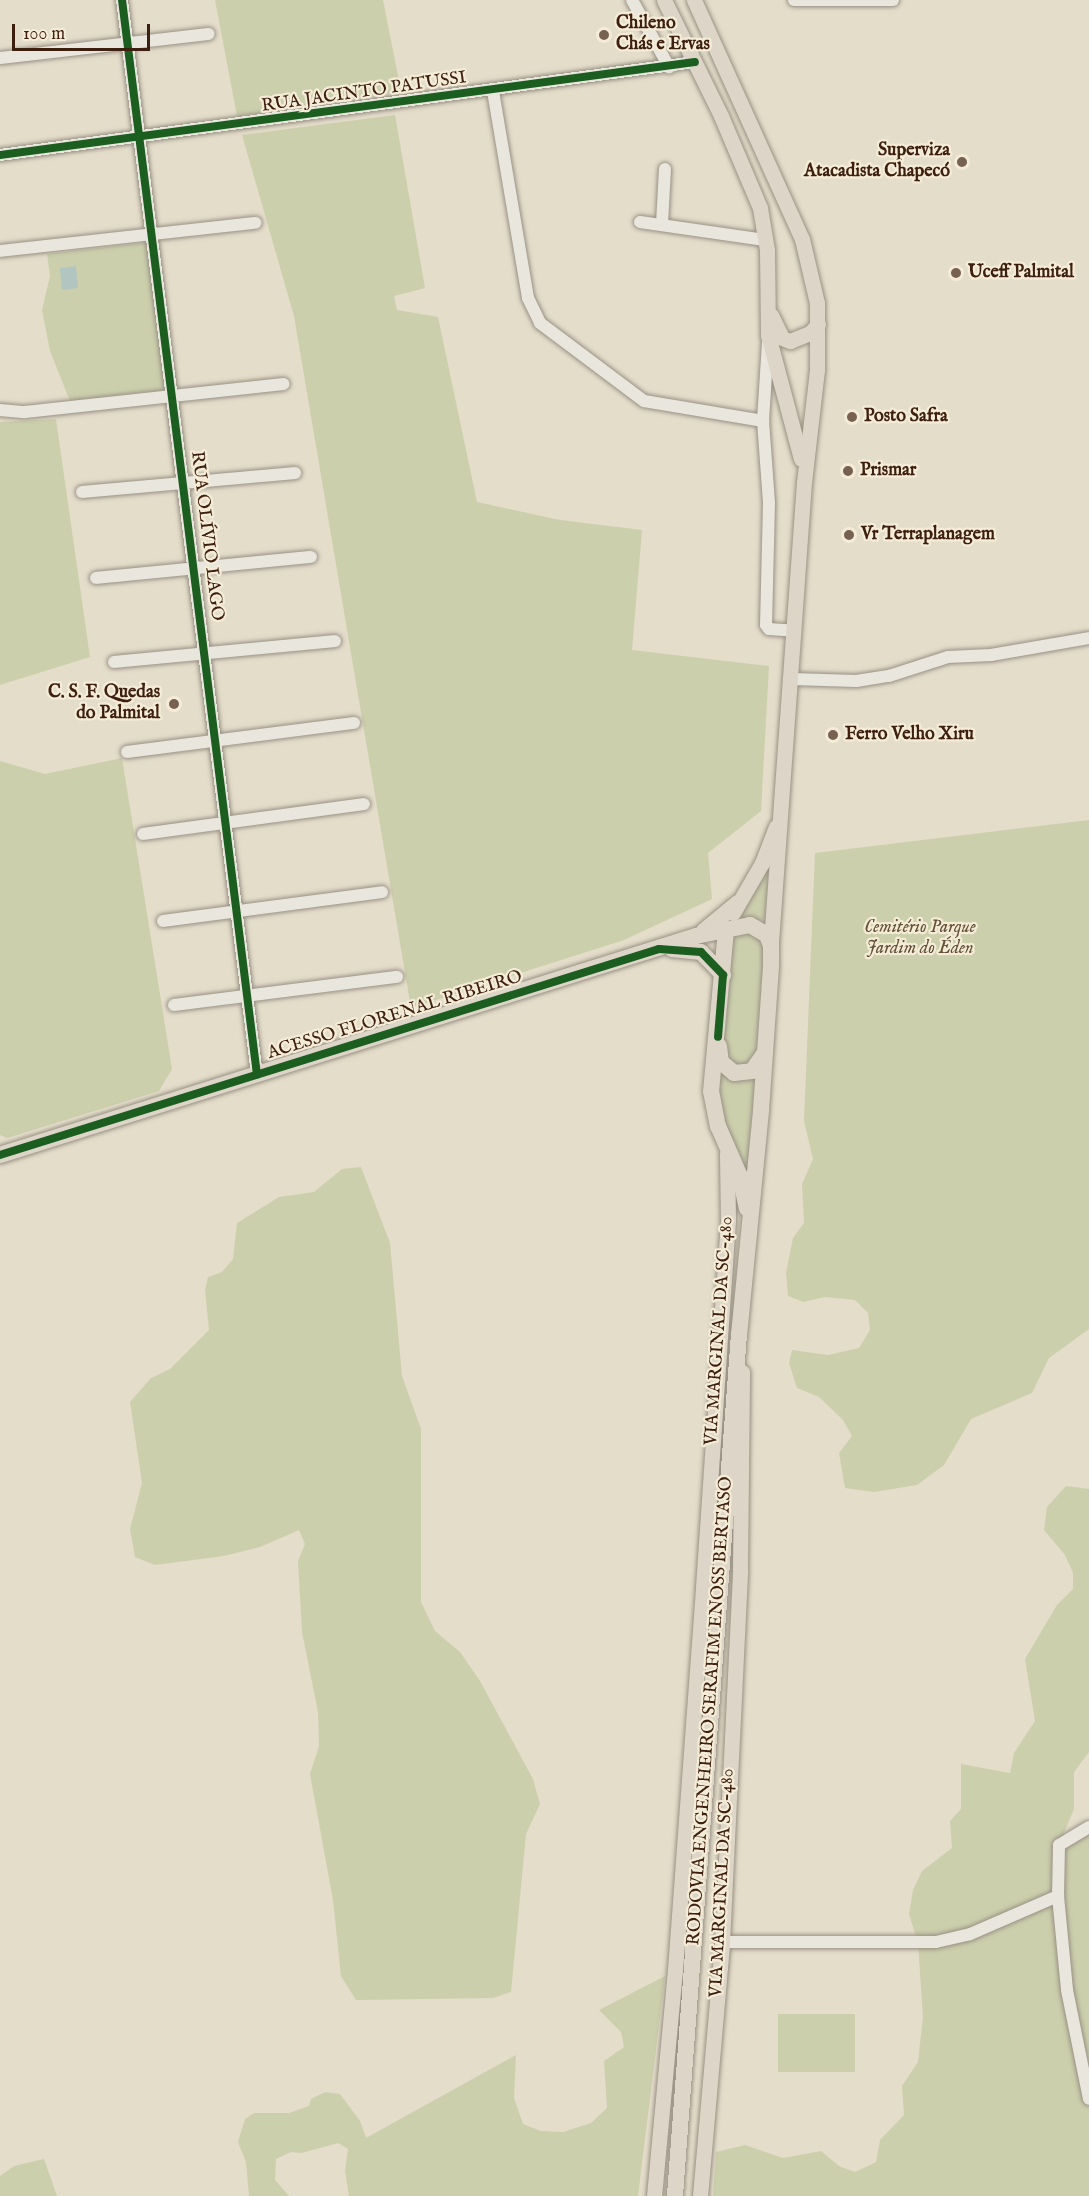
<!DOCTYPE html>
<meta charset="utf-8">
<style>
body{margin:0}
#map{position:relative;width:1089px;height:2196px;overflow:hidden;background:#e4ddca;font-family:"IM FELL English",serif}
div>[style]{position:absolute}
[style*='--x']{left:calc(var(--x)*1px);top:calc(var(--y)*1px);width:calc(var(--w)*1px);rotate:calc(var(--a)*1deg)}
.green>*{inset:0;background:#cbcfac}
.water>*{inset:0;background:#b3c5c1}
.roads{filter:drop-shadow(0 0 2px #989184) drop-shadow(0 0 2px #989184)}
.minor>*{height:12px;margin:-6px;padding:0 6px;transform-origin:6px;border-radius:6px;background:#e9e6dd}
.major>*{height:15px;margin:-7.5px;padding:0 7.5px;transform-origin:7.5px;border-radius:7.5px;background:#ddd5c7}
.highway>*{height:16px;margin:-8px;padding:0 8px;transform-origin:8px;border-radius:8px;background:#ddd5c7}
.cycleway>*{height:8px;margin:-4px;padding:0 4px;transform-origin:4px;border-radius:4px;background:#1b5e20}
.dots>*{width:16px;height:16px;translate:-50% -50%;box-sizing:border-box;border:3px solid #f4ecd6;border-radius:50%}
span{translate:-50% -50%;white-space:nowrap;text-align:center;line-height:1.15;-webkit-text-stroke:4.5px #f4ecd6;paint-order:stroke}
.poi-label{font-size:18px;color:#3d1f10;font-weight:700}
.left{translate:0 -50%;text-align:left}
.right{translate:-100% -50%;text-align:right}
.street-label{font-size:18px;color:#3d1f10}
.park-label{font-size:18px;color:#625037;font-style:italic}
.scale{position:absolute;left:12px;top:24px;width:138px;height:27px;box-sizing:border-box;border:3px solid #3d1f10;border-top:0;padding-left:8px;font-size:18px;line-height:21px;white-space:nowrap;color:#3d1f10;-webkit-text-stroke:4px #f4ecd6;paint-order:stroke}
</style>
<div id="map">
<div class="green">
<i style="clip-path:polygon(215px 0,383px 0,401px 91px,237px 116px)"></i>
<i style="clip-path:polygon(395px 115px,425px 288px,394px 296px,397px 310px,438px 317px,477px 502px,560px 520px,642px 530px,632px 650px,769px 666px,761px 811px,708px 853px,712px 899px,624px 940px,411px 1008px,294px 316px,242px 135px)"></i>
<i style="clip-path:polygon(151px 242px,167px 390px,70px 401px,50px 351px,42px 310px,50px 276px,47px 254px)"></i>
<i style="clip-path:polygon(56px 419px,90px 657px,0 685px,0 422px)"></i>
<i style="clip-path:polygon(122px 758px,172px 1069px,159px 1091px,7px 1138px,0 1135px,0 761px,45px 774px)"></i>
<i style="clip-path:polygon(1089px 820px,1089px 1329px,1049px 1358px,1032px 1393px,971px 1419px,944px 1465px,917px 1485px,874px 1492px,845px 1488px,839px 1453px,852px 1436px,843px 1420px,819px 1397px,797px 1388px,789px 1363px,792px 1350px,828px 1355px,859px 1348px,870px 1330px,868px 1313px,855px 1300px,825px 1297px,803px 1302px,788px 1296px,786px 1273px,793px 1238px,804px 1223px,802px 1184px,813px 1159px,804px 1121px,815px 853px)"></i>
<i style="clip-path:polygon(769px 863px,766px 919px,735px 923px)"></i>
<i style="clip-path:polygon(746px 932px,757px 936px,764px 946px,757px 1056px,742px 1067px,728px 1063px,722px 1046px,733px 939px)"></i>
<i style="clip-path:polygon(715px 1069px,730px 1077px,755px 1079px,748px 1178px,723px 1128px)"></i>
<i style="clip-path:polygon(361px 1167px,390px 1243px,402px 1376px,421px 1429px,421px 1602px,435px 1631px,460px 1652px,480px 1681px,533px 1779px,540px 1804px,526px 1834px,511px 1992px,493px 1998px,356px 2000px,341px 1976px,333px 1900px,310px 1774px,319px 1746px,318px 1712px,302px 1632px,298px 1561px,305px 1544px,299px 1530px,260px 1547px,224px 1556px,155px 1565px,135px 1557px,130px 1529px,142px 1483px,130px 1402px,151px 1378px,170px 1369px,209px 1330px,205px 1290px,208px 1277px,222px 1272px,233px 1259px,237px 1223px,279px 1197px,314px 1192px,342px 1169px)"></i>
<i style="clip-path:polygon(1066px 1486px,1089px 1489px,1089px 1752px,1074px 1772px,1074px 1809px,1061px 1840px,1089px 1827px,1089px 2196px,713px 2196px,716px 2152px,745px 2145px,783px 2158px,821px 2151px,839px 2166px,855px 2172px,876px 2162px,880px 2140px,904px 2115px,902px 2086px,918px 2062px,923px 2017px,918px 1943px,909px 1914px,913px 1890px,922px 1871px,952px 1848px,950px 1821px,961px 1809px,961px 1764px,1010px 1773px,1014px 1753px,1035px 1721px,1025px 1659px,1057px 1605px,1073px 1589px,1073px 1573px,1065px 1555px,1044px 1530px,1047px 1507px)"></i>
<i style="clip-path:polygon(665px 1976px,638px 2196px,349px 2196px,345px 2171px,348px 2149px,338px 2143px,302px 2153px,291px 2152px,276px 2159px,275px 2180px,289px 2196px,249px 2196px,246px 2162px,238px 2142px,245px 2119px,254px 2113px,289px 2113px,309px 2106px,311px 2099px,325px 2092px,340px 2094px,360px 2121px,366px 2138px,516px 2055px,514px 2098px,523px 2124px,541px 2131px,563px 2132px,591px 2123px,607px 2108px,604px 2061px,624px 2047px,621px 2032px,599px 2010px)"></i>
<i style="clip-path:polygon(778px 2014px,855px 2014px,855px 2072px,778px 2072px)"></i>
<i style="clip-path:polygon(44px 2159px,57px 2196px,0 2196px,0 2176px,14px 2166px)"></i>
</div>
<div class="water">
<i style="clip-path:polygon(76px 266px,78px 288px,62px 290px,60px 268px)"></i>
</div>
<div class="roads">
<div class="minor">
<i style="--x:122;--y:0;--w:1083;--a:82.84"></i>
<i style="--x:632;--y:0;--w:77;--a:61.1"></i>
<i style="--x:794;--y:0;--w:99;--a:0"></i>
<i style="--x:0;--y:58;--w:210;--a:-6.6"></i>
<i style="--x:493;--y:91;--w:210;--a:80.4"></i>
<i style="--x:528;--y:298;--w:28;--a:64"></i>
<i style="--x:540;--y:323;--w:130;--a:36.9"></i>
<i style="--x:644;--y:401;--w:121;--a:9.5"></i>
<i style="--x:0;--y:155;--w:701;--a:-7.62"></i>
<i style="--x:640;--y:222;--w:126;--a:8.2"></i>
<i style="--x:662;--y:224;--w:55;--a:-86.9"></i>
<i style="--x:0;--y:251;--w:257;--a:-6.3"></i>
<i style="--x:768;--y:343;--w:78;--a:93.7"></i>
<i style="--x:763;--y:421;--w:82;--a:85.8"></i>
<i style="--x:769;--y:503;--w:122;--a:91.4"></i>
<i style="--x:766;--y:625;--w:5;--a:53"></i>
<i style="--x:769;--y:629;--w:26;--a:4"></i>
<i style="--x:0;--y:410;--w:25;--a:5"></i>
<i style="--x:25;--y:412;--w:260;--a:-6.2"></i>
<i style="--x:82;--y:492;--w:214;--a:-5.1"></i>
<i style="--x:96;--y:578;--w:216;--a:-5.6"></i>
<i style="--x:114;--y:662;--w:222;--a:-5.4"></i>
<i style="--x:792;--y:679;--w:64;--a:1.8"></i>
<i style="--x:856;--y:681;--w:33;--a:-9"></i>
<i style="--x:889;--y:676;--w:62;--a:-17.9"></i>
<i style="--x:948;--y:657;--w:43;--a:-2.7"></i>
<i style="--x:991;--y:655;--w:99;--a:-9.8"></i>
<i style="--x:127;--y:752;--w:229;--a:-7.3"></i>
<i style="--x:143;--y:834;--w:223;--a:-7.7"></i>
<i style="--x:163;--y:921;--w:221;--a:-7.5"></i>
<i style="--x:174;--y:1005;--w:225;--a:-7.2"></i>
<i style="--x:1089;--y:1827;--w:35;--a:149"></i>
<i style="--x:1059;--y:1845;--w:51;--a:91.1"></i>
<i style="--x:1058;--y:1896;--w:94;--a:84.5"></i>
<i style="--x:1067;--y:1990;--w:111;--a:78.6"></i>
<i style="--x:722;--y:1942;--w:214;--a:0"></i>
<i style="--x:936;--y:1942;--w:35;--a:-13"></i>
<i style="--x:970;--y:1934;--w:96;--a:-23.4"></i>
</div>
<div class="major">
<i style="--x:664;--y:0;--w:129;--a:63.8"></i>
<i style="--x:721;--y:116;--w:100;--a:67"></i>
<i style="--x:760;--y:208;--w:43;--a:80.5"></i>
<i style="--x:767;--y:250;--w:85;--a:89.3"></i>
<i style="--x:768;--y:335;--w:128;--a:75.1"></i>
<i style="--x:694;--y:0;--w:262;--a:65.7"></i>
<i style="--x:802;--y:239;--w:66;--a:76.8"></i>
<i style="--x:817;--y:303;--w:67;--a:90"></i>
<i style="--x:817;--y:370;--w:113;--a:96.6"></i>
<i style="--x:804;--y:482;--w:465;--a:94.1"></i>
<i style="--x:771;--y:315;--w:25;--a:64"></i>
<i style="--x:782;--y:338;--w:9;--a:21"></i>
<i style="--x:790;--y:341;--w:22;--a:-22"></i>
<i style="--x:810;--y:333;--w:12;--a:-48"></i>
<i style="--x:733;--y:913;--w:58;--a:-59.9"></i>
<i style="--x:762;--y:863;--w:39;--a:-69"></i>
<i style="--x:654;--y:2196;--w:227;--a:-84.7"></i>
<i style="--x:675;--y:1970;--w:384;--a:-85.8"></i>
<i style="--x:703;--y:1587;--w:368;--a:-86.1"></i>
<i style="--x:728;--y:1220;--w:66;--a:-90.9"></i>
<i style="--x:700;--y:2196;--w:255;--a:-85"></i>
<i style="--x:722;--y:1942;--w:373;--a:-87.2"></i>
<i style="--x:740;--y:1569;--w:197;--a:-89.4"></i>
</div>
<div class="highway">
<i style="--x:726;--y:930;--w:162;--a:95.3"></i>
<i style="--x:711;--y:1091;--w:36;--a:79"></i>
<i style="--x:718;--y:1126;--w:55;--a:66.3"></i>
<i style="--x:740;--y:1176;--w:33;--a:78"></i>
<i style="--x:704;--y:931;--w:44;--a:-39.5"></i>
<i style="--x:672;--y:949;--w:29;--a:6"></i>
<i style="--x:701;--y:952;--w:32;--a:46"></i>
<i style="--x:719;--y:1046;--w:16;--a:83"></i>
<i style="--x:721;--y:1062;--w:17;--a:40"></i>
<i style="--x:734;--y:1073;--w:18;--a:-6"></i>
<i style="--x:752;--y:1071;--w:21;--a:-55"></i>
<i style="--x:0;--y:1155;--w:730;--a:-17.47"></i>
<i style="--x:696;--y:936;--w:55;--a:-11.5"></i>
<i style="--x:750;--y:925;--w:20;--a:30"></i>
<i style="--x:767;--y:935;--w:12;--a:70"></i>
<i style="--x:771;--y:946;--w:21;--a:90"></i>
<i style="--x:771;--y:967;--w:144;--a:94"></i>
<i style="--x:761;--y:1111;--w:224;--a:95.6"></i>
<i style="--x:739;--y:1334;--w:864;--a:94.25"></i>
</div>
</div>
<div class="cycleway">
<i style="--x:122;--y:0;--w:1083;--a:82.84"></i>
<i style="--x:0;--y:155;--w:701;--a:-7.62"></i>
<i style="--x:0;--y:1155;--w:690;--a:-17.36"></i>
<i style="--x:659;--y:949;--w:42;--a:4.1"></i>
<i style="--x:701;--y:952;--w:32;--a:46"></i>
<i style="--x:723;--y:975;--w:62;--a:94.6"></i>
</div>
<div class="dots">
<i style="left:604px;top:35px;background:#776251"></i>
<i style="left:962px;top:162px;background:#776251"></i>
<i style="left:956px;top:273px;background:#776251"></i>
<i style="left:852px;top:417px;background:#776251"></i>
<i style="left:848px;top:471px;background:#776251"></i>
<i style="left:849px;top:535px;background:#776251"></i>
<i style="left:174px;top:704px;background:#776251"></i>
<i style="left:833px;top:735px;background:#776251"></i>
</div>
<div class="poi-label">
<span class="left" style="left:616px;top:35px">Chileno<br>Chás e Ervas</span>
<span class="right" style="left:950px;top:162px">Superviza<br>Atacadista Chapecó</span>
<span class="left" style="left:968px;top:273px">Uceff Palmital</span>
<span class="left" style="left:864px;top:417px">Posto Safra</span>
<span class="left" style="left:860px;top:471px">Prismar</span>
<span class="left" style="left:861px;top:535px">Vr Terraplanagem</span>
<span class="right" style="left:160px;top:704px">C. S. F. Quedas<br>do Palmital</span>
<span class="left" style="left:845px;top:735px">Ferro Velho Xiru</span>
</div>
<div class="street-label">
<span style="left:364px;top:93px;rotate:-8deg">RUA JACINTO PATUSSI</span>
<span style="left:206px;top:536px;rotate:83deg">RUA OLÍVIO LAGO</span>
<span style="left:395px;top:1016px;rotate:-17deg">ACESSO FLORENAL RIBEIRO</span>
<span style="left:720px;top:1331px;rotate:-86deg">VIA MARGINAL DA SC-480</span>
<span style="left:711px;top:1711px;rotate:-86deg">RODOVIA ENGENHEIRO SERAFIM ENOSS BERTASO</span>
<span style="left:723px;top:1883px;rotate:-87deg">VIA MARGINAL DA SC-480</span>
</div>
<div class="park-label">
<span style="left:920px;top:939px">Cemitério Parque<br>Jardim do Éden</span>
</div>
<div class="scale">100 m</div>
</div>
